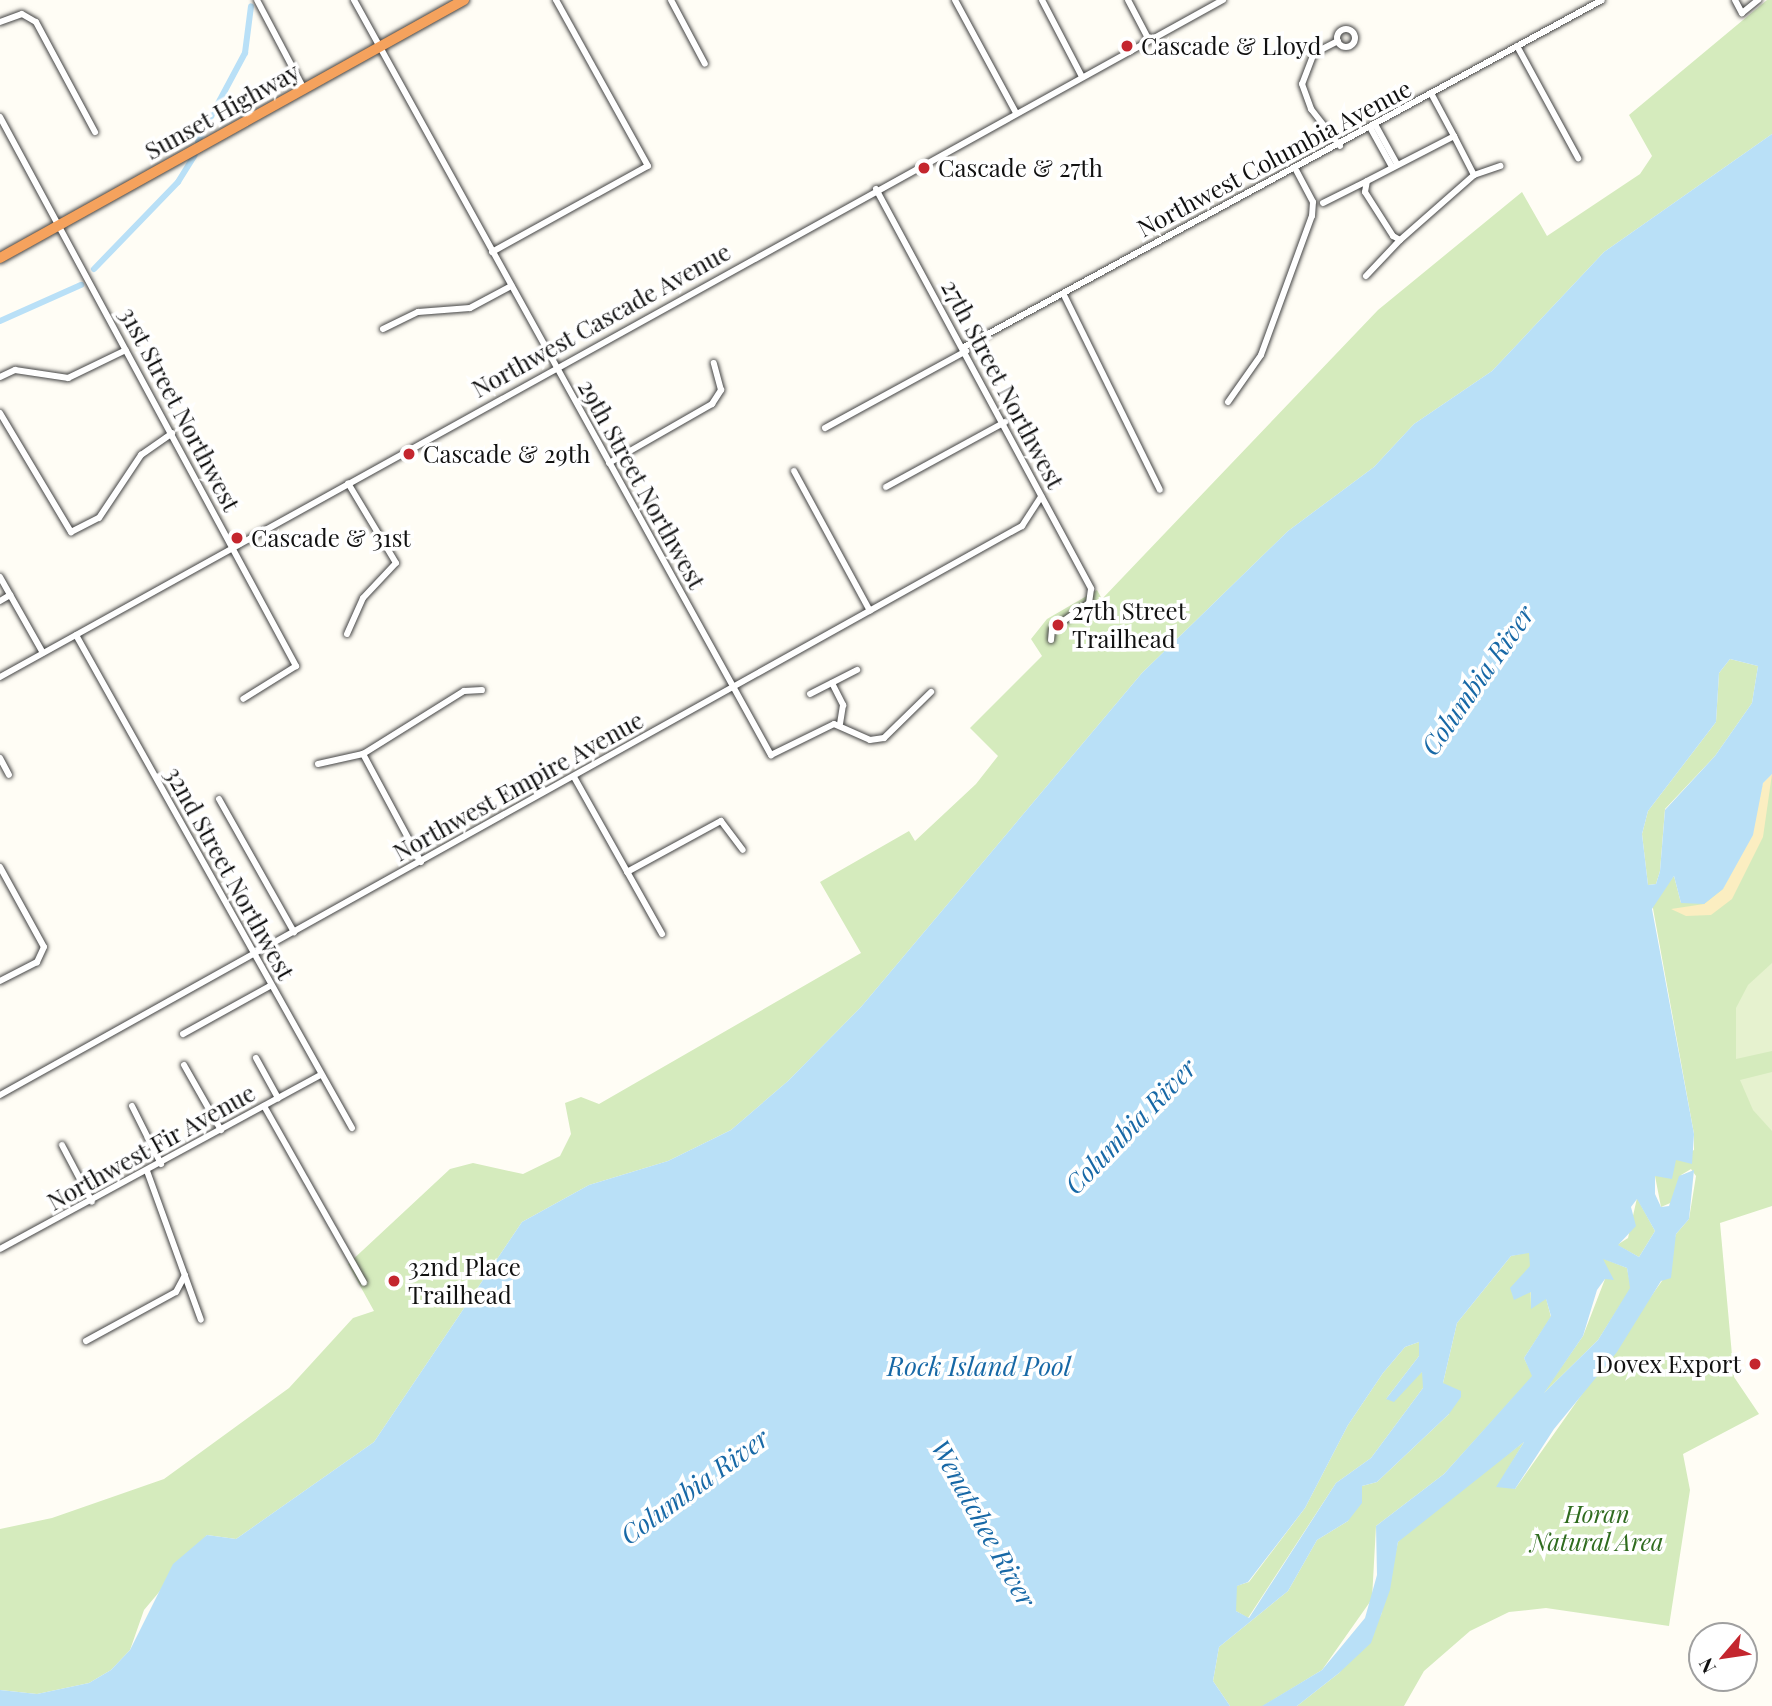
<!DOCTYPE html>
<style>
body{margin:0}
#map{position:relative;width:1772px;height:1706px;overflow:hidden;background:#fffdf5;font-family:"Playfair Display",serif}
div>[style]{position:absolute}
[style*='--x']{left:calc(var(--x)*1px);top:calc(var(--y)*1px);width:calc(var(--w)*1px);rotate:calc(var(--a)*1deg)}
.green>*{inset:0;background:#d5ebbd}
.sand>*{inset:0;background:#fbeec1}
.pitch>*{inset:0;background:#e6f2cf}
.water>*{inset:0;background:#b9e0f7}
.canal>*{height:6px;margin:-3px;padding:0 3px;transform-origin:3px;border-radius:3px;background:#b9e0f7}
.roads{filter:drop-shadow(0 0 2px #444) drop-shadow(0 0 2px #444)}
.minor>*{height:6px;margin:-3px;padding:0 3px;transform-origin:3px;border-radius:3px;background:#fff}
.minor>.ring{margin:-3px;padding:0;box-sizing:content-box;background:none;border:6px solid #fff;border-radius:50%}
.highway>*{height:10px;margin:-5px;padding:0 5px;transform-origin:5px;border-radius:5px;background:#f5a25d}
.dots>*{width:19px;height:19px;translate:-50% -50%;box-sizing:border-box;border:4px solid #fff;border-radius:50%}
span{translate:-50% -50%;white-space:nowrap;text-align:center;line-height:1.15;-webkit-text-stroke:7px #fff;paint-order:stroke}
.poi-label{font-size:24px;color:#111}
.left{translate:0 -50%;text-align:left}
.right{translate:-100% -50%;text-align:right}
.street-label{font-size:24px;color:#111}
.park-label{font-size:24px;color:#2f6b1f;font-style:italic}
.water-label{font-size:26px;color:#1768a6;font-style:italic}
.north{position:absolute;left:1688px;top:1622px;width:70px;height:70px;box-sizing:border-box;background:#fff;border:2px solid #a0a0a0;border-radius:50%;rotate:241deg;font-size:19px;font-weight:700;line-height:28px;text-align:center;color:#111}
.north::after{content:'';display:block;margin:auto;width:24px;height:32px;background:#c4262e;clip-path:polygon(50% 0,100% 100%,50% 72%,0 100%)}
</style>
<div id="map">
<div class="green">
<i style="clip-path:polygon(1767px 0,1772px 0,1772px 134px,1604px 252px,1492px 371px,1414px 424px,1374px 467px,1288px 531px,1142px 673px,861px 1007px,788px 1081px,731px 1130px,668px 1161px,589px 1185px,522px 1222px,374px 1442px,236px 1539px,207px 1535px,144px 1610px,130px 1650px,111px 1670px,89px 1683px,37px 1694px,0 1690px,0 1529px,52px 1518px,164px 1479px,289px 1388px,353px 1318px,374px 1311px,348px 1264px,450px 1169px,473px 1163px,523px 1174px,560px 1156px,571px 1134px,565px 1103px,581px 1097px,599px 1104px,861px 953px,820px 882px,909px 831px,915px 841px,976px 784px,998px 756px,970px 728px,1042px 656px,1031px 639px,1047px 619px,1097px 590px,1102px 599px,1378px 310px,1522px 192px,1547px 236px,1640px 174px,1652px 156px,1629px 115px)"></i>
<i style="clip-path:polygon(1730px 659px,1758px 666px,1752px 703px,1715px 756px,1665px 809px,1660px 871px,1656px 884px,1648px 885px,1642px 834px,1648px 811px,1716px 722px,1719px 673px)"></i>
<i style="clip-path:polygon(1772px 774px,1772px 1206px,1720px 1223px,1734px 1377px,1759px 1414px,1683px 1454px,1690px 1490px,1669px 1626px,1546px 1608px,1509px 1612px,1470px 1631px,1424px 1671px,1404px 1706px,1297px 1706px,1339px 1673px,1381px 1615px,1398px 1542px,1411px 1527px,1524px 1442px,1499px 1484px,1515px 1489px,1664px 1278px,1676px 1234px,1689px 1219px,1696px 1176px,1691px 1169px,1681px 1175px,1675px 1201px,1661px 1207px,1655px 1176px,1668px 1173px,1676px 1159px,1694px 1150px,1694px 1134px,1652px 903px,1674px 876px,1681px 903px,1723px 889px,1752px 835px,1763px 783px)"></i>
<i style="clip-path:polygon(1637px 1198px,1655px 1231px,1639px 1257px,1617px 1245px,1628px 1238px)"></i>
<i style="clip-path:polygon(1530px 1252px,1531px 1308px,1546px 1298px,1551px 1317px,1524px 1358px,1533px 1376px,1444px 1474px,1376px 1526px,1372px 1599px,1322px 1670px,1263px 1706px,1230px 1706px,1213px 1681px,1219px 1647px,1288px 1591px,1317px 1540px,1348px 1521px,1362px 1486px,1377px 1482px,1449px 1414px,1443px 1383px,1457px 1323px,1511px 1256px)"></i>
<i style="clip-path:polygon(1602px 1258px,1627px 1268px,1631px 1288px,1598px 1340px,1541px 1396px,1583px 1336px,1605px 1279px)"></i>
<i style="clip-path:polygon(1419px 1342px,1419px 1356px,1386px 1399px,1423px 1371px,1423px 1388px,1371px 1458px,1336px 1483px,1248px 1618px,1236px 1611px,1236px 1586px,1249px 1582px,1305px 1508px,1348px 1425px,1383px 1373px,1405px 1347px)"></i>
</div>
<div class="sand">
<i style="clip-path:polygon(1772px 774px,1763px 837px,1732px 899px,1711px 915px,1686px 916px,1671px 909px,1704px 904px,1723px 889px,1752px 835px,1763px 783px)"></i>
</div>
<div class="pitch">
<i style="clip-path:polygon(1772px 963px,1772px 1051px,1736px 1059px,1736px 1008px,1748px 985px)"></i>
<i style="clip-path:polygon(1772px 1072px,1772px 1131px,1753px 1110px,1740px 1080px)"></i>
</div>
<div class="water">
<i style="clip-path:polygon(evenodd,1772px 134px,1772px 774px,1763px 783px,1753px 835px,1723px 889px,1704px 904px,1681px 903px,1674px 876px,1652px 909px,1694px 1134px,1692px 1164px,1676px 1160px,1672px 1179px,1655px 1176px,1655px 1194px,1661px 1207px,1669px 1206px,1679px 1176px,1694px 1170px,1689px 1219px,1676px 1234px,1671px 1278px,1661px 1281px,1617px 1352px,1554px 1429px,1515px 1489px,1496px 1487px,1524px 1442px,1398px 1542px,1390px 1590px,1371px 1643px,1339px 1673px,1297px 1706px,1262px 1706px,1322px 1670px,1365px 1618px,1377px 1575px,1376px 1526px,1444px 1474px,1532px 1376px,1524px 1358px,1551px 1316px,1546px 1299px,1531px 1309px,1531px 1292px,1514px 1300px,1510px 1288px,1530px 1266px,1529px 1253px,1511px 1256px,1457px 1323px,1443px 1383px,1461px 1391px,1461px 1397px,1449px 1414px,1377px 1482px,1362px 1486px,1362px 1503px,1348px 1521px,1317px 1540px,1288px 1591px,1219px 1647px,1213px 1681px,1230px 1706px,0 1706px,0 1690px,37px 1694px,89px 1683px,111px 1670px,130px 1650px,173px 1564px,207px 1535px,236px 1539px,374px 1442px,522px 1222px,589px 1185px,668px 1161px,731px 1130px,788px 1081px,861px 1007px,1142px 673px,1288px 531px,1374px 467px,1414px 424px,1492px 371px,1604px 252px,1772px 134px,1730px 659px,1758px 666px,1752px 703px,1715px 756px,1665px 810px,1660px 871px,1656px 884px,1648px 885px,1642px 834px,1648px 811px,1716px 722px,1719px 673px,1730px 659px,1772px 134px,1637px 1199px,1655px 1231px,1639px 1257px,1618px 1245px,1636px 1226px,1631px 1207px,1637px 1199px,1772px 134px,1603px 1259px,1627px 1268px,1630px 1288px,1598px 1340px,1544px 1393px,1583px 1336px,1597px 1290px,1605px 1279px,1614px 1280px,1603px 1259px,1772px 134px,1419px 1342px,1419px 1356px,1386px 1399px,1394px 1402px,1422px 1372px,1423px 1388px,1371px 1458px,1336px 1483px,1249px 1618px,1236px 1611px,1237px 1586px,1248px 1582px,1305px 1508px,1348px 1425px,1383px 1373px,1405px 1347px,1419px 1342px)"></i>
</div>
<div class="canal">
<i style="--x:198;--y:141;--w:100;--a:-61.9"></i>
<i style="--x:245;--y:53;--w:47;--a:-82.7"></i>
<i style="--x:94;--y:269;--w:121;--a:-46"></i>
<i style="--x:178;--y:182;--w:31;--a:-58"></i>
<i style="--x:0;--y:321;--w:89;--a:-24"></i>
</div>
<div class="roads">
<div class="minor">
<i style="--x:257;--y:0;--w:101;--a:62.2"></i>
<i style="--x:354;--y:0;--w:863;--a:61.09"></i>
<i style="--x:771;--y:755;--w:70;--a:-26.2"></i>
<i style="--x:834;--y:724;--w:39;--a:24"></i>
<i style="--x:870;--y:740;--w:14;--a:-8"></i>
<i style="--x:884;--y:738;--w:66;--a:-44.4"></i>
<i style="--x:671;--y:0;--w:72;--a:62"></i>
<i style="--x:955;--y:0;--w:128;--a:61.6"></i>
<i style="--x:1042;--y:0;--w:87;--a:62.5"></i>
<i style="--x:1128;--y:0;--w:45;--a:62.3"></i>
<i style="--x:1735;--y:0;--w:15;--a:62"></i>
<i style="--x:1742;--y:13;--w:21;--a:-39"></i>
<i style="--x:0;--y:22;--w:23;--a:-20"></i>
<i style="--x:22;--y:14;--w:16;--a:30"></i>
<i style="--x:36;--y:22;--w:125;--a:61.8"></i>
<i class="ring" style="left:1337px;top:29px;width:12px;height:12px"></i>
<i style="--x:1338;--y:41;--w:27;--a:153"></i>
<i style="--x:1314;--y:53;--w:33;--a:111"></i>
<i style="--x:1302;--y:84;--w:27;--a:70"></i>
<i style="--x:1311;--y:109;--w:47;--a:51.9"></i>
<i style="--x:1517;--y:46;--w:128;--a:61.4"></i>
<i style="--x:1432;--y:95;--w:47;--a:61.8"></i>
<i style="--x:1454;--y:136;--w:44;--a:62.9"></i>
<i style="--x:1474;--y:175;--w:98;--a:138.7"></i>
<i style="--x:1400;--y:240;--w:8;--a:-150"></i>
<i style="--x:1393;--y:236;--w:52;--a:-122.5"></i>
<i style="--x:1365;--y:192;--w:11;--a:-80"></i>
<i style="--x:1367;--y:181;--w:98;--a:-27.3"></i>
<i style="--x:0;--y:117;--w:624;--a:61.67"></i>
<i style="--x:296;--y:666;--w:62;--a:148.1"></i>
<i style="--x:1376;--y:126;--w:43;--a:61.1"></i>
<i style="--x:1371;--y:129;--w:43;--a:61.1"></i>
<i style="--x:1474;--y:175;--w:28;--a:-19"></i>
<i style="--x:876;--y:189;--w:454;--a:61.7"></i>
<i style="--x:1091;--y:589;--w:14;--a:98"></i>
<i style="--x:1089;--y:603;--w:45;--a:144.9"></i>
<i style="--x:1052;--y:629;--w:11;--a:95"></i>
<i style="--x:1323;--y:203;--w:49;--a:-26.6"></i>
<i style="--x:492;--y:252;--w:178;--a:-28.9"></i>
<i style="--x:648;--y:166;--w:190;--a:-119"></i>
<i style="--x:1366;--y:276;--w:50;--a:-46.6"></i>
<i style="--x:1064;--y:295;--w:217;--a:63.8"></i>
<i style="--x:383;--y:329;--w:39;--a:-26"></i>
<i style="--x:418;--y:312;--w:52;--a:-4.4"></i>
<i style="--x:470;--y:308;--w:47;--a:-28.2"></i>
<i style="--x:964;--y:347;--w:726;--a:-28.54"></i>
<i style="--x:0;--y:377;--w:17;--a:-25"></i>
<i style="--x:15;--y:370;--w:54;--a:8.6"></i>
<i style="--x:68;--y:378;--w:64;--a:-25.8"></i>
<i style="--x:1228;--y:402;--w:57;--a:-54.9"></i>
<i style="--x:1261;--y:355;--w:148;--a:-69.9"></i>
<i style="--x:1312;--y:216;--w:14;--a:-86"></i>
<i style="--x:1313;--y:202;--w:36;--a:-118"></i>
<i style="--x:0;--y:413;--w:139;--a:59.2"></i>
<i style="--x:71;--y:532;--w:31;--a:-27"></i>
<i style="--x:99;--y:518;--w:76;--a:-56.3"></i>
<i style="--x:141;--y:455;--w:38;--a:-35"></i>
<i style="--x:825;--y:428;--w:161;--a:-28.6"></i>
<i style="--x:609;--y:463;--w:119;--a:-29.8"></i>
<i style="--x:712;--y:404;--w:17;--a:-57"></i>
<i style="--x:721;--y:390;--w:28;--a:-105"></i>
<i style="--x:794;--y:471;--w:159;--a:61.5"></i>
<i style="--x:886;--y:487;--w:136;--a:-28.6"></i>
<i style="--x:0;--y:577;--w:87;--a:60.5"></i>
<i style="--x:0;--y:601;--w:12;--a:-31"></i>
<i style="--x:347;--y:634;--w:39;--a:-66"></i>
<i style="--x:363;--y:598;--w:48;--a:-46.7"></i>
<i style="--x:396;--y:563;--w:93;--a:-121"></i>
<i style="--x:76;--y:635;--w:565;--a:60.76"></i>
<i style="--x:0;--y:677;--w:1398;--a:-28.97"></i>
<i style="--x:832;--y:683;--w:25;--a:63"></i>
<i style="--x:843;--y:705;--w:19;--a:99"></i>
<i style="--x:810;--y:694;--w:53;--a:-27.1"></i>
<i style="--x:0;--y:758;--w:19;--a:62"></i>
<i style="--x:318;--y:764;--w:46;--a:-12.5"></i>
<i style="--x:574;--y:777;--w:180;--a:60.7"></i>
<i style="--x:219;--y:799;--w:153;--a:60.6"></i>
<i style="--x:421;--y:862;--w:123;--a:-118.2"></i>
<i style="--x:363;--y:754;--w:119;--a:-32"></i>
<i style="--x:464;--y:691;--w:18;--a:-3"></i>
<i style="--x:0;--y:867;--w:91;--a:61.2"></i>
<i style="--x:44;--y:947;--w:17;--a:115"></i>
<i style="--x:37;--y:962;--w:42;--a:152.8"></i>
<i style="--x:627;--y:872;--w:107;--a:-28.5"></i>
<i style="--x:721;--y:821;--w:36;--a:53"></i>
<i style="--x:183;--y:1034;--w:99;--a:-28.9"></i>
<i style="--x:256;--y:1058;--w:46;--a:61.2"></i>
<i style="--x:184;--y:1065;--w:75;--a:60.4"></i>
<i style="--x:0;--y:1095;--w:1170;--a:-29.11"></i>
<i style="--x:1022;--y:526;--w:35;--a:-57"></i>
<i style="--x:132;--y:1106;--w:65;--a:63.4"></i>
<i style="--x:264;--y:1106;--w:203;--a:60.5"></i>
<i style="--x:62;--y:1145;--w:64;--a:62.2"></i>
<i style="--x:147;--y:1171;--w:158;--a:70.1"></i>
<i style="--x:0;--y:1249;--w:364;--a:-28.5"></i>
<i style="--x:86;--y:1341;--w:102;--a:-28.6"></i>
<i style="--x:176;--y:1292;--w:19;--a:-62"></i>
</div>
<div class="highway">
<i style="--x:0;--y:258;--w:531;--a:-29.08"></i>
</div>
</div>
<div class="dots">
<i style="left:1127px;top:46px;background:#c4262e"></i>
<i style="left:924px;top:168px;background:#c4262e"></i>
<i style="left:409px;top:454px;background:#c4262e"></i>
<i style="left:237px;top:538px;background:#c4262e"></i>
<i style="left:1058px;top:625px;background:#c4262e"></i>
<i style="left:394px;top:1281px;background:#c4262e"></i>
<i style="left:1755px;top:1364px;background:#c4262e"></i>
</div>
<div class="poi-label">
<span class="left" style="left:1141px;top:46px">Cascade &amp; Lloyd</span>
<span class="left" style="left:938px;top:168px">Cascade &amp; 27th</span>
<span class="left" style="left:423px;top:454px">Cascade &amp; 29th</span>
<span class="left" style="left:251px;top:538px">Cascade &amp; 31st</span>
<span class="left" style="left:1072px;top:625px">27th Street<br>Trailhead</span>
<span class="left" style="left:408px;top:1281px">32nd Place<br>Trailhead</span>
<span class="right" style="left:1741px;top:1364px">Dovex Export</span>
</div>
<div class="street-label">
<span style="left:222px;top:111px;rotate:-29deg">Sunset Highway</span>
<span style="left:1274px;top:158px;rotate:-28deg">Northwest Columbia Avenue</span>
<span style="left:601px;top:320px;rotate:-29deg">Northwest Cascade Avenue</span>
<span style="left:1003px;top:384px;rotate:62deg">27th Street Northwest</span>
<span style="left:180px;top:409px;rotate:62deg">31st Street Northwest</span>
<span style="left:642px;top:484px;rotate:61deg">29th Street Northwest</span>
<span style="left:518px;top:786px;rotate:-29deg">Northwest Empire Avenue</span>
<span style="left:230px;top:873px;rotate:61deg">32nd Street Northwest</span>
<span style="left:151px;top:1147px;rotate:-29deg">Northwest Fir Avenue</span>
</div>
<div class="park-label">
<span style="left:1597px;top:1528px">Horan<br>Natural Area</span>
</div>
<div class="water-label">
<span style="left:1477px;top:680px;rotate:-55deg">Columbia River</span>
<span style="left:1130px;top:1126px;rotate:-46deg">Columbia River</span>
<span style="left:979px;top:1366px">Rock Island Pool</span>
<span style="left:694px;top:1486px;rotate:-36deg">Columbia River</span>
<span style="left:984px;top:1523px;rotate:61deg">Wenatchee River</span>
</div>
<div class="north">N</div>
</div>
